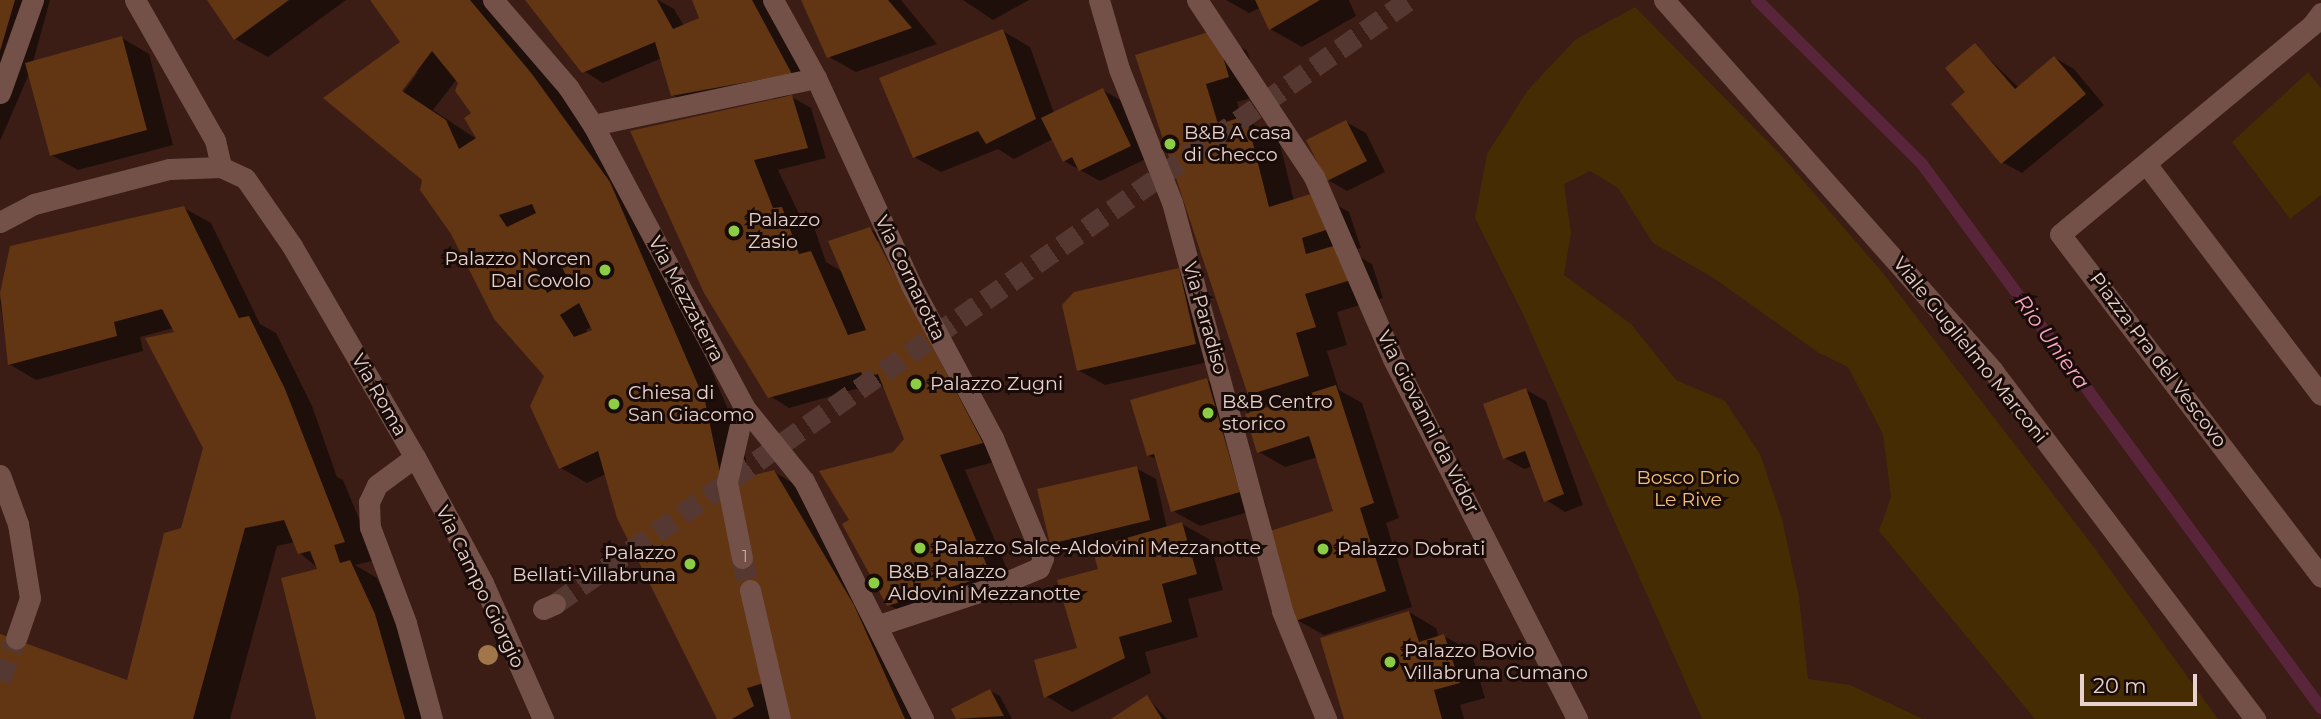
<!DOCTYPE html>
<style>
body{margin:0}
#map{position:relative;width:2321px;height:719px;overflow:hidden;background:#3b1d16;font-family:Montserrat,sans-serif}
div>[style]{position:absolute}
[style*='--x']{left:calc(var(--x)*1px);top:calc(var(--y)*1px);width:calc(var(--w)*1px);rotate:calc(var(--a)*1deg)}
.green>*{inset:0;background:#452c03}
.shadow>*{inset:0;background:#0007}
.stream>*{height:12px;margin:-6px;padding:0 6px;transform-origin:6px;border-radius:6px;background:#58253a}
.building>*{inset:0;background:#623513}
.minor-tunnel>*{height:21px;margin-top:-10.5px;transform-origin:0;background:repeating-linear-gradient(90deg,#553831 0 21px,transparent 0 31px)}
.minor>*{height:21px;margin:-10.5px;padding:0 10.5px;transform-origin:10.5px;border-radius:10.5px;background:#745148}
.trees>*{width:20px;height:20px;margin:-10px;border-radius:50%;background:#a0764a}
.dots>*{width:19px;height:19px;translate:-50% -50%;box-sizing:border-box;border:4px solid #190c08;border-radius:50%}
span{translate:-50% -50%;white-space:nowrap;text-align:center;line-height:1.15;-webkit-text-stroke:6px #190c08;paint-order:stroke}
.number-label{font-size:16px;color:#c6ab9e}
.number-label span{-webkit-text-stroke-width:0}
.poi-label{font-size:19px;color:#e7d2cd}
.left{translate:0 -50%;text-align:left}
.right{translate:-100% -50%;text-align:right}
.street-label{font-size:19px;color:#e7d2cd}
.park-label{font-size:19px;color:#f3be75}
.water-label{font-size:21px;color:#fda6c6;font-style:italic}
.scale{position:absolute;left:2080px;top:674px;width:117px;height:32px;box-sizing:border-box;border:4px solid #e7d2cd;border-top:0;padding-left:9px;font-size:21px;line-height:24px;white-space:nowrap;color:#e7d2cd;-webkit-text-stroke:5px #190c08;paint-order:stroke}
</style>
<div id="map">
<div class="green">
<i style="clip-path:polygon(1635px 7px,1780px 154px,1882px 272px,2093px 546px,2218px 719px,2035px 719px,1879px 531px,1891px 497px,1883px 434px,1848px 367px,1819px 353px,1712px 277px,1653px 243px,1618px 188px,1590px 171px,1564px 184px,1571px 233px,1564px 275px,1631px 324px,1676px 380px,1725px 401px,1760px 454px,1782px 519px,1799px 597px,1808px 679px,1850px 685px,1923px 719px,1702px 719px,1522px 312px,1475px 218px,1487px 154px,1528px 90px,1575px 40px)"></i>
<i style="clip-path:polygon(2308px 72px,2321px 88px,2321px 195px,2290px 219px,2232px 142px)"></i>
</div>
<div class="shadow">
<i style="clip-path:polygon(0 0,50px 0,33px 62px,122px 38px,149px 54px,173px 145px,78px 170px,51px 155px,29px 74px,0 141px)"></i>
<i style="clip-path:polygon(209px 0,346px 0,268px 57px,235px 39px)"></i>
<i style="clip-path:polygon(evenodd,372px 0,482px 0,514px 32px,640px 200px,732px 419px,737px 422px,750px 478px,774px 472px,801px 488px,923px 719px,719px 719px,606px 474px,587px 483px,561px 468px,546px 376px,452px 233px,424px 180px,325px 98px,402px 43px,372px 0,419px 71px,398px 99px,396px 96px,412px 75px,419px 71px,372px 0,457px 79px,474px 113px,481px 142px,433px 110px,457px 79px,372px 0,567px 274px,571px 282px,563px 286px,559px 278px,567px 274px,372px 0,592px 326px,594px 331px,588px 333px,586px 330px,592px 326px)"></i>
<i style="clip-path:polygon(evenodd,530px 0,658px 0,674px 9px,684px 26px,703px 22px,694px 0,769px 0,817px 89px,788px 95px,811px 108px,826px 158px,778px 170px,802px 220px,814px 227px,826px 262px,843px 272px,870px 229px,890px 240px,1008px 458px,965px 470px,1016px 590px,916px 620px,889px 605px,851px 521px,906px 440px,886px 389px,877px 383px,789px 408px,770px 396px,706px 292px,773px 98px,692px 106px,673px 95px,662px 58px,603px 83px,584px 71px,530px 0,875px 241px,879px 241px,919px 324px,875px 241px)"></i>
<i style="clip-path:polygon(803px 0,901px 0,937px 44px,856px 72px,829px 57px)"></i>
<i style="clip-path:polygon(963px 0,1029px 0,993px 20px)"></i>
<i style="clip-path:polygon(1226px 0,1349px 0,1356px 16px,1302px 47px,1270px 29px,1260px 8px,1249px 13px)"></i>
<i style="clip-path:polygon(1003px 31px,1030px 47px,1054px 113px,1103px 90px,1122px 101px,1150px 157px,1100px 181px,1064px 161px,1053px 139px,1014px 159px,998px 149px,941px 172px,914px 157px)"></i>
<i style="clip-path:polygon(1215px 32px,1247px 51px,1261px 95px,1237px 102px,1242px 119px,1278px 136px,1294px 201px,1317px 194px,1349px 212px,1361px 248px,1349px 251px,1372px 264px,1383px 298px,1337px 312px,1347px 345px,1327px 351px,1339px 390px,1362px 403px,1399px 518px,1386px 523px,1412px 607px,1324px 635px,1297px 620px,1335px 512px,1318px 457px,1285px 467px,1259px 452px,1272px 408px,1249px 394px,1138px 56px)"></i>
<i style="clip-path:polygon(1975px 45px,2019px 88px,2055px 58px,2074px 69px,2104px 105px,2022px 173px,2002px 162px,1968px 92px)"></i>
<i style="clip-path:polygon(1346px 122px,1366px 133px,1385px 172px,1347px 191px,1328px 180px)"></i>
<i style="clip-path:polygon(evenodd,184px 208px,211px 223px,260px 324px,276px 333px,312px 406px,337px 477px,343px 480px,376px 560px,355px 565px,377px 578px,402px 630px,426px 719px,318px 719px,320px 570px,300px 553px,295px 542px,277px 546px,230px 719px,0 719px,0 636px,137px 684px,186px 529px,205px 448px,173px 328px,140px 337px,143px 351px,36px 380px,9px 364px,0 302px,12px 248px,184px 208px,334px 543px,335px 546px,320px 550px,334px 543px)"></i>
<i style="clip-path:polygon(1179px 270px,1206px 285px,1222px 359px,1105px 385px,1078px 370px)"></i>
<i style="clip-path:polygon(1207px 380px,1233px 395px,1266px 507px,1200px 526px,1173px 511px,1158px 460px,1148px 455px)"></i>
<i style="clip-path:polygon(1526px 390px,1546px 401px,1583px 505px,1565px 512px,1546px 500px,1533px 466px,1524px 469px,1505px 458px)"></i>
<i style="clip-path:polygon(1136px 468px,1156px 479px,1167px 528px,1182px 524px,1209px 539px,1223px 590px,1188px 599px,1198px 637px,1145px 652px,1151px 673px,1072px 712px,1046px 696px,1079px 649px,1100px 570px,1094px 548px,1070px 554px,1051px 542px)"></i>
<i style="clip-path:polygon(1409px 612px,1436px 628px,1439px 638px,1444px 636px,1471px 651px,1485px 698px,1460px 705px,1464px 719px,1346px 719px)"></i>
<i style="clip-path:polygon(990px 691px,1000px 696px,1012px 719px,958px 719px,953px 710px)"></i>
<i style="clip-path:polygon(1147px 697px,1167px 719px,1115px 719px)"></i>
</div>
<div class="stream">
<i style="--x:1757;--y:0;--w:233;--a:44.8"></i>
<i style="--x:1922;--y:164;--w:675;--a:53.74"></i>
</div>
<div class="building">
<i style="clip-path:polygon(0 0,15px 0,0 51px)"></i>
<i style="clip-path:polygon(207px 0,289px 0,234px 40px)"></i>
<i style="clip-path:polygon(evenodd,370px 0,470px 0,532px 74px,610px 182px,705px 401px,738px 558px,727px 482px,774px 470px,854px 605px,905px 719px,785px 719px,767px 682px,747px 688px,754px 706px,732px 719px,717px 719px,617px 518px,598px 451px,559px 469px,530px 406px,544px 376px,494px 319px,451px 234px,420px 190px,422px 180px,323px 98px,400px 42px,370px 0,432px 51px,458px 83px,455px 91px,471px 113px,464px 118px,476px 138px,459px 149px,446px 120px,402px 91px,432px 51px,370px 0,532px 204px,536px 213px,507px 227px,499px 215px,532px 204px,370px 0,554px 252px,569px 281px,547px 293px,534px 263px,554px 252px,370px 0,579px 303px,592px 330px,574px 337px,560px 315px,579px 303px)"></i>
<i style="clip-path:polygon(525px 0,657px 0,673px 29px,699px 18px,692px 0,752px 0,792px 74px,671px 96px,655px 42px,582px 73px)"></i>
<i style="clip-path:polygon(801px 0,888px 0,912px 28px,827px 58px)"></i>
<i style="clip-path:polygon(1255px 0,1320px 0,1269px 30px)"></i>
<i style="clip-path:polygon(1003px 29px,1036px 119px,986px 144px,978px 131px,913px 158px,879px 78px)"></i>
<i style="clip-path:polygon(1215px 30px,1229px 77px,1206px 84px,1218px 124px,1246px 116px,1269px 207px,1317px 192px,1329px 229px,1302px 238px,1306px 254px,1340px 244px,1351px 280px,1305px 294px,1316px 327px,1296px 333px,1309px 376px,1248px 395px,1135px 55px)"></i>
<i style="clip-path:polygon(122px 36px,147px 130px,50px 156px,25px 63px)"></i>
<i style="clip-path:polygon(1975px 43px,2015px 89px,2054px 56px,2086px 94px,2001px 164px,1951px 104px,1965px 92px,1945px 68px)"></i>
<i style="clip-path:polygon(1103px 88px,1131px 146px,1079px 171px,1072px 157px,1063px 162px,1041px 118px)"></i>
<i style="clip-path:polygon(792px 95px,808px 148px,754px 160px,773px 208px,782px 207px,799px 254px,811px 251px,848px 335px,866px 330px,828px 241px,870px 227px,983px 443px,940px 455px,991px 575px,887px 606px,842px 524px,849px 520px,819px 471px,893px 452px,904px 439px,878px 374px,863px 377px,861px 372px,768px 398px,704px 293px,630px 131px)"></i>
<i style="clip-path:polygon(1346px 120px,1367px 161px,1327px 181px,1306px 140px)"></i>
<i style="clip-path:polygon(184px 206px,239px 318px,249px 316px,285px 389px,345px 542px,334px 545px,340px 563px,350px 560px,375px 614px,405px 719px,316px 719px,281px 578px,317px 569px,310px 551px,298px 554px,284px 520px,245px 528px,193px 719px,0 719px,0 634px,127px 680px,164px 533px,181px 528px,203px 448px,145px 338px,174px 332px,162px 309px,114px 322px,117px 336px,8px 365px,0 293px,10px 246px)"></i>
<i style="clip-path:polygon(1179px 268px,1196px 344px,1077px 371px,1062px 305px,1074px 292px)"></i>
<i style="clip-path:polygon(1207px 378px,1240px 492px,1171px 512px,1154px 454px,1147px 456px,1130px 400px)"></i>
<i style="clip-path:polygon(1336px 385px,1374px 503px,1360px 508px,1386px 591px,1295px 621px,1267px 532px,1333px 511px,1309px 436px,1257px 453px,1245px 414px)"></i>
<i style="clip-path:polygon(1526px 388px,1564px 494px,1544px 502px,1525px 451px,1503px 459px,1483px 404px)"></i>
<i style="clip-path:polygon(1137px 466px,1150px 520px,1050px 544px,1037px 489px)"></i>
<i style="clip-path:polygon(1182px 522px,1197px 574px,1162px 584px,1172px 622px,1119px 637px,1125px 658px,1044px 698px,1034px 660px,1077px 648px,1057px 580px,1098px 569px,1092px 548px)"></i>
<i style="clip-path:polygon(1409px 611px,1419px 642px,1444px 634px,1460px 683px,1434px 690px,1442px 719px,1344px 719px,1320px 638px)"></i>
<i style="clip-path:polygon(990px 689px,1004px 716px,956px 719px,951px 709px)"></i>
<i style="clip-path:polygon(1147px 695px,1162px 719px,1111px 719px)"></i>
</div>
<div class="minor-tunnel">
<i style="--x:742;--y:558;--w:33;--a:76"></i>
<i style="--x:555;--y:604;--w:1046;--a:-35.27"></i>
<i style="--x:0;--y:680;--w:44;--a:-68.7"></i>
</div>
<div class="minor">
<i style="--x:135;--y:0;--w:161;--a:60.3"></i>
<i style="--x:215;--y:140;--w:28;--a:77"></i>
<i style="--x:493;--y:0;--w:115;--a:49.2"></i>
<i style="--x:568;--y:87;--w:45;--a:56.7"></i>
<i style="--x:593;--y:125;--w:320;--a:61.8"></i>
<i style="--x:744;--y:407;--w:95;--a:51"></i>
<i style="--x:804;--y:481;--w:266;--a:63.4"></i>
<i style="--x:773;--y:0;--w:89;--a:61.1"></i>
<i style="--x:816;--y:78;--w:228;--a:65.3"></i>
<i style="--x:911;--y:285;--w:174;--a:61.8"></i>
<i style="--x:993;--y:438;--w:130;--a:67.4"></i>
<i style="--x:1043;--y:558;--w:11;--a:112"></i>
<i style="--x:1039;--y:568;--w:49;--a:157.1"></i>
<i style="--x:994;--y:587;--w:121;--a:161.7"></i>
<i style="--x:1099;--y:0;--w:72;--a:73.8"></i>
<i style="--x:1119;--y:69;--w:143;--a:68.3"></i>
<i style="--x:1172;--y:202;--w:424;--a:74.9"></i>
<i style="--x:1282;--y:611;--w:117;--a:67.8"></i>
<i style="--x:1197;--y:0;--w:212;--a:56.5"></i>
<i style="--x:1314;--y:177;--w:198;--a:66.5"></i>
<i style="--x:1393;--y:359;--w:404;--a:62.9"></i>
<i style="--x:1664;--y:0;--w:496;--a:48.4"></i>
<i style="--x:1993;--y:371;--w:436;--a:53"></i>
<i style="--x:2321;--y:13;--w:15;--a:127"></i>
<i style="--x:2312;--y:25;--w:327;--a:140.3"></i>
<i style="--x:2060;--y:234;--w:431;--a:52.7"></i>
<i style="--x:0;--y:93;--w:99;--a:-70.5"></i>
<i style="--x:593;--y:125;--w:228;--a:-11.9"></i>
<i style="--x:2147;--y:165;--w:288;--a:52.9"></i>
<i style="--x:0;--y:222;--w:38;--a:-28"></i>
<i style="--x:34;--y:204;--w:139;--a:-14.5"></i>
<i style="--x:169;--y:169;--w:52;--a:-2.2"></i>
<i style="--x:221;--y:167;--w:26;--a:25"></i>
<i style="--x:245;--y:178;--w:83;--a:55.3"></i>
<i style="--x:292;--y:246;--w:244;--a:59.8"></i>
<i style="--x:415;--y:457;--w:143;--a:61.6"></i>
<i style="--x:483;--y:583;--w:149;--a:66.2"></i>
<i style="--x:415;--y:457;--w:47;--a:143.6"></i>
<i style="--x:377;--y:485;--w:19;--a:115"></i>
<i style="--x:369;--y:502;--w:25;--a:88"></i>
<i style="--x:370;--y:527;--w:103;--a:69.4"></i>
<i style="--x:406;--y:623;--w:99;--a:74.8"></i>
<i style="--x:0;--y:475;--w:52;--a:69.8"></i>
<i style="--x:18;--y:524;--w:75;--a:80.8"></i>
<i style="--x:30;--y:598;--w:43;--a:108.9"></i>
<i style="--x:742;--y:558;--w:77;--a:-101.2"></i>
<i style="--x:727;--y:482;--w:77;--a:-77.2"></i>
<i style="--x:750;--y:590;--w:132;--a:76.9"></i>
<i style="--x:543;--y:609;--w:13;--a:-23"></i>
</div>
<div class="trees">
<i style="left:488px;top:655px"></i>
</div>
<div class="dots">
<i style="left:1170px;top:144px;background:#8bce46"></i>
<i style="left:734px;top:231px;background:#8bce46"></i>
<i style="left:605px;top:270px;background:#8bce46"></i>
<i style="left:916px;top:384px;background:#8bce46"></i>
<i style="left:614px;top:404px;background:#8bce46"></i>
<i style="left:1208px;top:413px;background:#8bce46"></i>
<i style="left:920px;top:548px;background:#8bce46"></i>
<i style="left:1323px;top:549px;background:#8bce46"></i>
<i style="left:690px;top:564px;background:#8bce46"></i>
<i style="left:874px;top:583px;background:#8bce46"></i>
<i style="left:1390px;top:662px;background:#8bce46"></i>
</div>
<div class="number-label">
<span style="left:745px;top:557px">1</span>
</div>
<div class="poi-label">
<span class="left" style="left:1184px;top:144px">B&amp;B A casa<br>di Checco</span>
<span class="left" style="left:748px;top:231px">Palazzo<br>Zasio</span>
<span class="right" style="left:591px;top:270px">Palazzo Norcen<br>Dal Covolo</span>
<span class="left" style="left:930px;top:384px">Palazzo Zugni</span>
<span class="left" style="left:628px;top:404px">Chiesa di<br>San Giacomo</span>
<span class="left" style="left:1222px;top:413px">B&amp;B Centro<br>storico</span>
<span class="left" style="left:934px;top:548px">Palazzo Salce-Aldovini Mezzanotte</span>
<span class="left" style="left:1337px;top:549px">Palazzo Dobrati</span>
<span class="right" style="left:676px;top:564px">Palazzo<br>Bellati-Villabruna</span>
<span class="left" style="left:888px;top:583px">B&amp;B Palazzo<br>Aldovini Mezzanotte</span>
<span class="left" style="left:1404px;top:662px">Palazzo Bovio<br>Villabruna Cumano</span>
</div>
<div class="street-label">
<span style="left:910px;top:278px;rotate:64deg">Via Cornarotta</span>
<span style="left:686px;top:299px;rotate:62deg">Via Mezzaterra</span>
<span style="left:1205px;top:318px;rotate:74deg">Via Paradiso</span>
<span style="left:1970px;top:350px;rotate:51deg">Viale Guglielmo Marconi</span>
<span style="left:2158px;top:360px;rotate:53deg">Piazza Pra del Vescovo</span>
<span style="left:379px;top:395px;rotate:60deg">Via Roma</span>
<span style="left:1428px;top:422px;rotate:63deg">Via Giovanni da Vidor</span>
<span style="left:480px;top:587px;rotate:64deg">Via Campo Giorgio</span>
</div>
<div class="park-label">
<span style="left:1688px;top:489px">Bosco Drio<br>Le Rive</span>
</div>
<div class="water-label">
<span style="left:2052px;top:342px;rotate:54deg">Rio Uniera</span>
</div>
<div class="scale">20 m</div>
</div>
